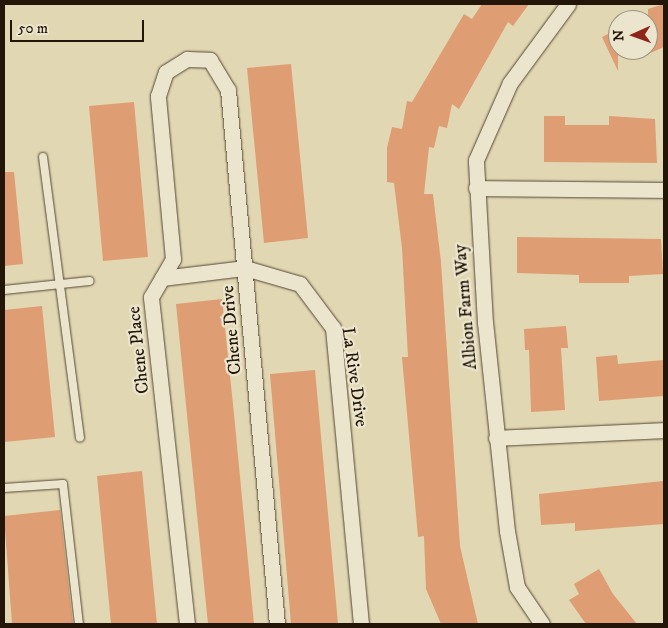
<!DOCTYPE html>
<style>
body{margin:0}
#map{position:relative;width:668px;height:628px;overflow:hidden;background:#e2d7b3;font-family:"IM FELL DW Pica",serif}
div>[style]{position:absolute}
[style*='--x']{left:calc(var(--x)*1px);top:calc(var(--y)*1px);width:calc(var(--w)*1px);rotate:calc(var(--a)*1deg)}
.building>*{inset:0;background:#de9d73}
.roads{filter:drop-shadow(0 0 1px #534633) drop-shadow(0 0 1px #534633)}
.service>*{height:8px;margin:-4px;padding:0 4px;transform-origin:4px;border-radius:4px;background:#ece5ce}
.minor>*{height:15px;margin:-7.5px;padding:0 7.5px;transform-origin:7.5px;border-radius:7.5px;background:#ece5ce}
span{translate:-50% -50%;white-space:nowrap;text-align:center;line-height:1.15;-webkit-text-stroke:4.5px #ece5ce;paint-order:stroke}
.street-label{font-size:18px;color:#231608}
.frame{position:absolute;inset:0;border:5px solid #231608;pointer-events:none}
.north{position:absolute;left:608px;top:10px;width:50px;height:50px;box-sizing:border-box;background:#ece5ce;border:1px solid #9c927f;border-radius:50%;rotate:268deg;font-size:14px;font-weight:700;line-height:20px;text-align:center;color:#231608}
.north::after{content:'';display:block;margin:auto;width:18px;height:22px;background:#8f2418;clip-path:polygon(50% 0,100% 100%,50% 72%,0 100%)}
.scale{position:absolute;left:10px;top:20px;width:134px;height:22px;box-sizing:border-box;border:2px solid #231608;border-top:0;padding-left:6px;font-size:15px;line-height:18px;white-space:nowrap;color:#231608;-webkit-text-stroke:4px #ece5ce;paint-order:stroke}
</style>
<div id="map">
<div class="building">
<i style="clip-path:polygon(482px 4px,529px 4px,513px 26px,508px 22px,459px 109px,452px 104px,447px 128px,439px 126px,434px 148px,429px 147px,424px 194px,433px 194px,441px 262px,460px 546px,478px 624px,441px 624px,426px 589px,424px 536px,418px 537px,402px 357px,408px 357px,402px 248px,394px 183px,387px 182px,387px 148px,392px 127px,402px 129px,407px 101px,412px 102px,464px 14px,472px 19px)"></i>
<i style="clip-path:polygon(664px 4px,664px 47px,648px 54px,648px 9px)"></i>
<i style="clip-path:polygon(618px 29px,618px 71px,602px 37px)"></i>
<i style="clip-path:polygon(291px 64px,308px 238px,264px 243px,247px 68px)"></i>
<i style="clip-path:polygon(134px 102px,148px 257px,103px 261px,89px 106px)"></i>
<i style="clip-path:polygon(544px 116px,565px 116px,565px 125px,609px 125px,609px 116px,655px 119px,657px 163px,544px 162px)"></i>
<i style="clip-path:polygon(4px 172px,14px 172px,23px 264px,4px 266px)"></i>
<i style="clip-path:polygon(517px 237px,661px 239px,663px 274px,629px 276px,629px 283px,579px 283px,579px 275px,517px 273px)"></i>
<i style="clip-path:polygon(222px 299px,234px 414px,254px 624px,208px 624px,189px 435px,176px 304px)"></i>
<i style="clip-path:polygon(42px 306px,55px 437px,4px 442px,4px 310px)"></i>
<i style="clip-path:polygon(566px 326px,568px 348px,561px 348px,565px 410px,531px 412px,529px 350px,525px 350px,524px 329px)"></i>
<i style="clip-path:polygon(617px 355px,618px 364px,664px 360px,664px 396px,599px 401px,596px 357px)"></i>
<i style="clip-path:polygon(315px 370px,338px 624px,291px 624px,270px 374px)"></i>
<i style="clip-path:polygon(142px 471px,157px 624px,111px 624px,97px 476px)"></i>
<i style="clip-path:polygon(663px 481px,664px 524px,575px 531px,575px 523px,541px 525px,539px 494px)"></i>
<i style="clip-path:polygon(60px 510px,73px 624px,12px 624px,4px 516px)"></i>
<i style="clip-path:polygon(599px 569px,613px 594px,637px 624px,586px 624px,569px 600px,579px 594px,574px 584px)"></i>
</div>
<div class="roads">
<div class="service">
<i style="--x:43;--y:157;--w:283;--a:82.5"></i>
<i style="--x:4;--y:290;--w:86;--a:-6"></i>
<i style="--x:4;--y:488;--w:59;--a:-3.9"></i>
<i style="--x:63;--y:484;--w:141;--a:83.5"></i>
</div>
<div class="minor">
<i style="--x:476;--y:188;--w:188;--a:0.6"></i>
<i style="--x:162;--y:278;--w:84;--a:-6.9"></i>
<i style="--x:245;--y:268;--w:57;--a:16.2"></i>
<i style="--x:300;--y:284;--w:55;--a:53.1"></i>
<i style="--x:333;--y:328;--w:297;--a:84.6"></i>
<i style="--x:496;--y:438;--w:168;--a:-2.7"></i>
<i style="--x:187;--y:624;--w:329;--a:-96.3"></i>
<i style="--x:151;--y:297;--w:44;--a:-59.9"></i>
<i style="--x:173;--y:259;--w:164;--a:-95.3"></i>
<i style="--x:158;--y:96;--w:25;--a:-72"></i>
<i style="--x:166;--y:72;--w:25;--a:-32"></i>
<i style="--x:187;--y:59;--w:23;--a:2"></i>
<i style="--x:210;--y:60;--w:35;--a:59"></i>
<i style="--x:228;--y:90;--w:536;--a:84.76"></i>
<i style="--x:542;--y:624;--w:45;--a:-124"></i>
<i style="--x:517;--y:587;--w:57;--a:-100.1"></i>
<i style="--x:507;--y:531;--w:209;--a:-96"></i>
<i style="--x:485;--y:323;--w:163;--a:-93.2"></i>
<i style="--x:476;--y:160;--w:84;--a:-66.2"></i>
<i style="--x:510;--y:83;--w:98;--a:-53.7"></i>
</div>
</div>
<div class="street-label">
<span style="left:466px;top:307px;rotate:-95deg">Albion Farm Way</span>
<span style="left:232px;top:330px;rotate:-95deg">Chene Drive</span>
<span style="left:139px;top:350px;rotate:-96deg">Chene Place</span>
<span style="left:354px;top:377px;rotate:82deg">La Rive Drive</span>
</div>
<div class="frame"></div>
<div class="north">N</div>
<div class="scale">50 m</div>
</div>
